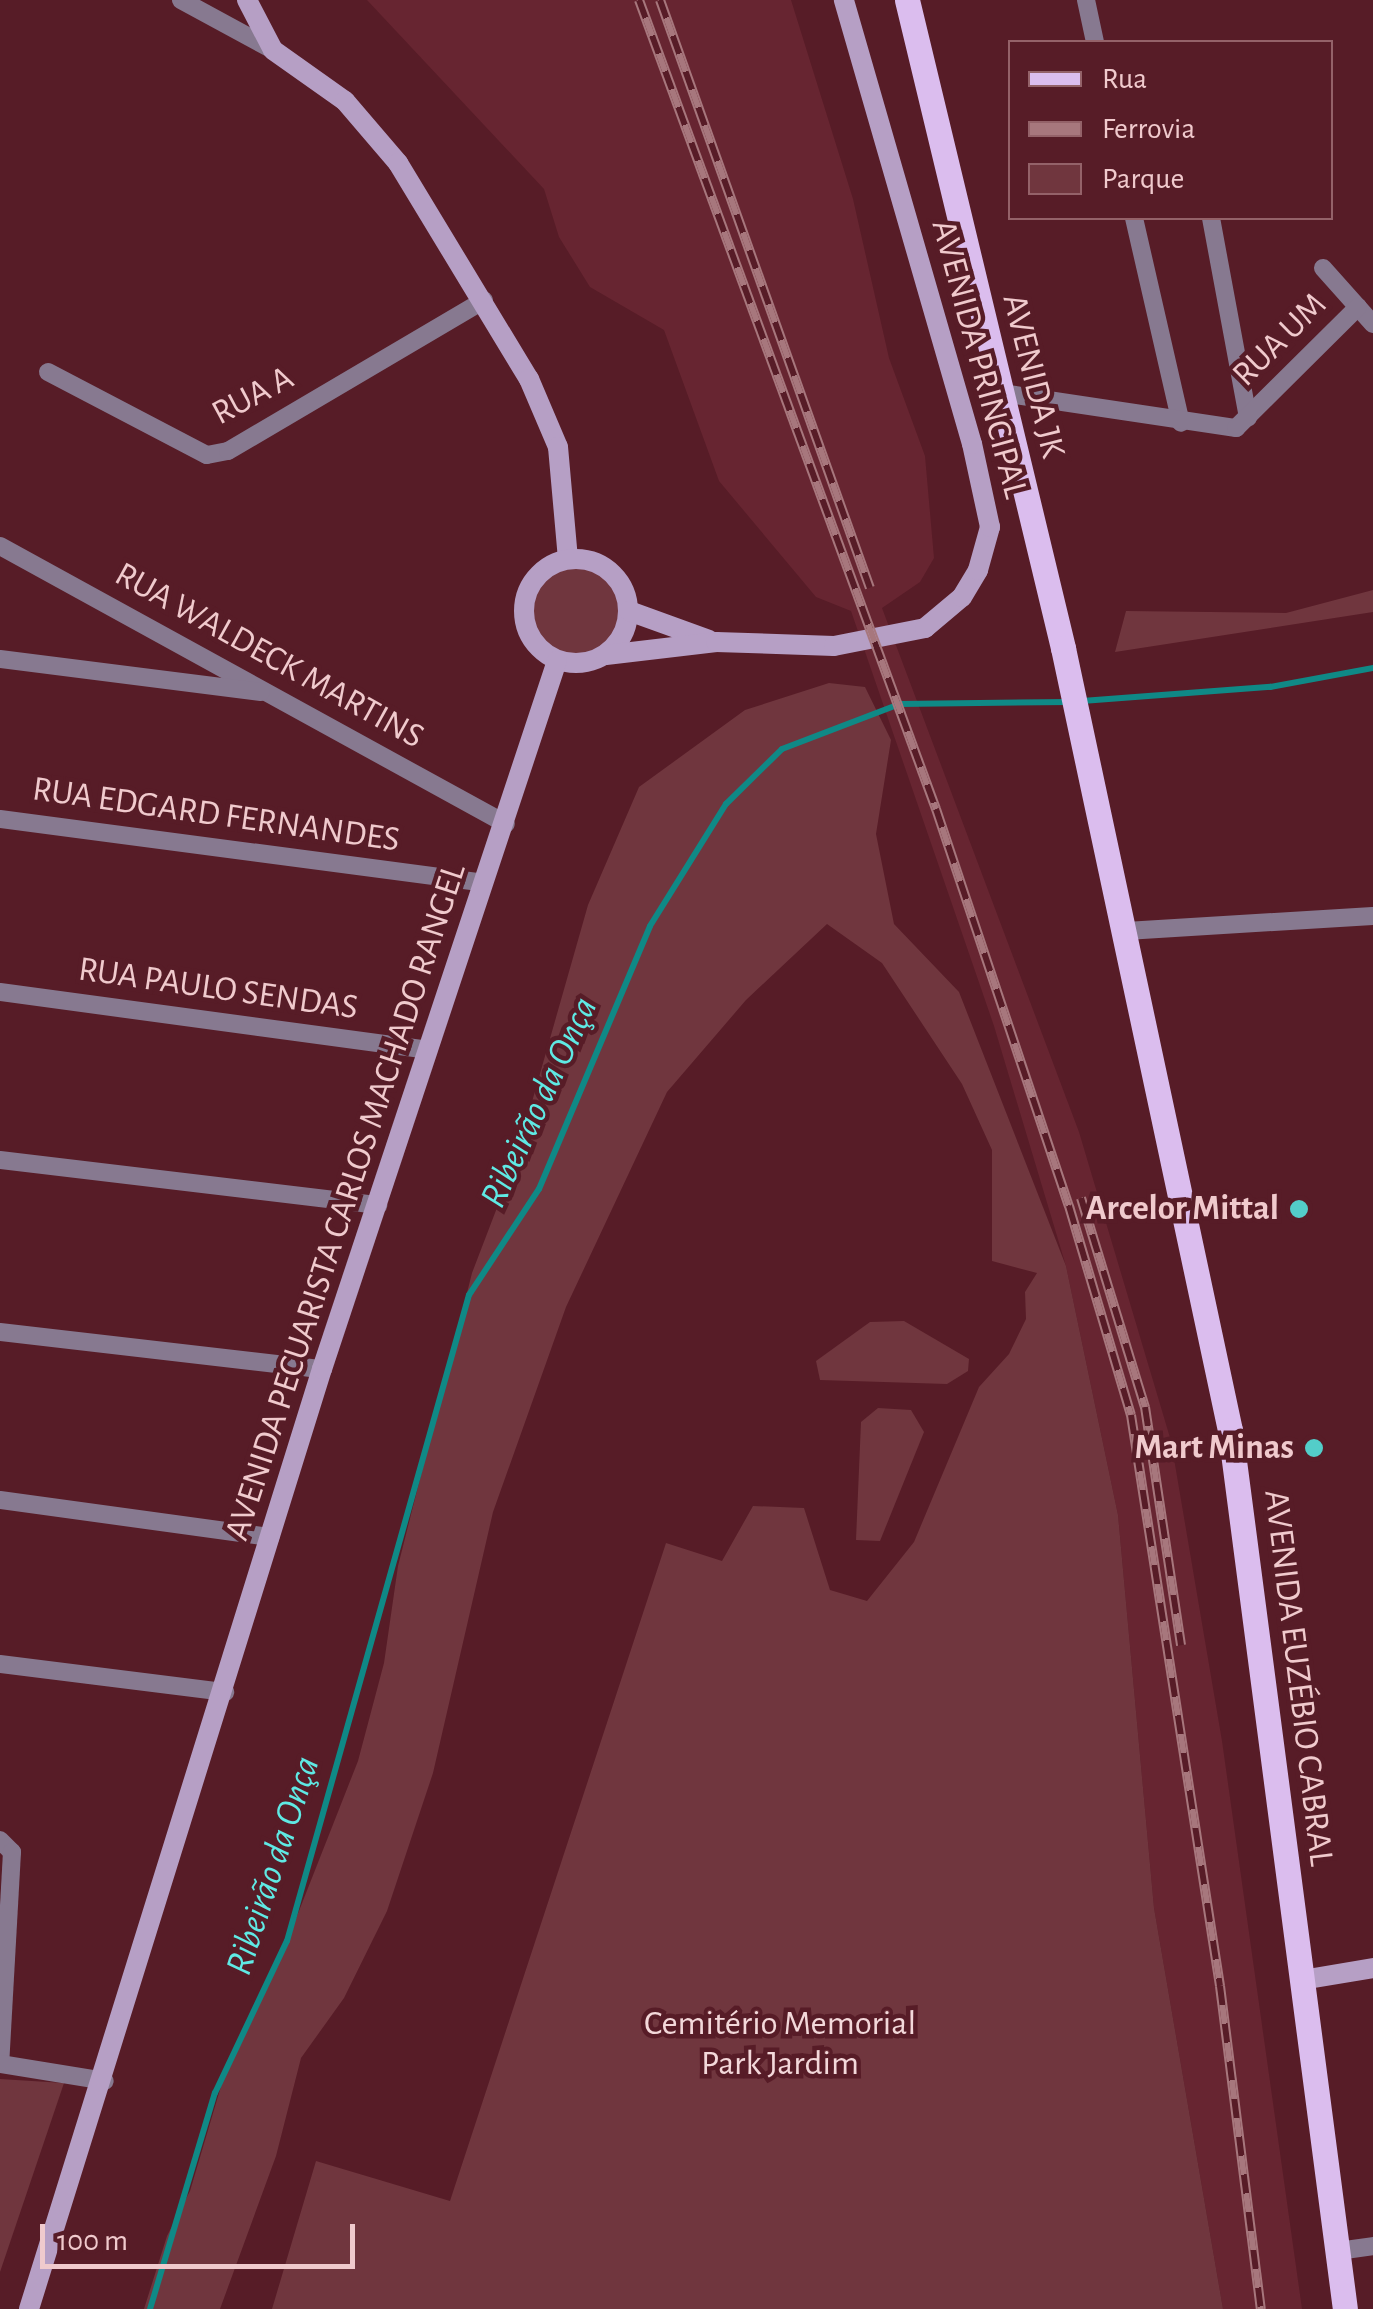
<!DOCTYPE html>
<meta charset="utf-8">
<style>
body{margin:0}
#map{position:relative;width:1373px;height:2309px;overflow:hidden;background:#571c27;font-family:"Alegreya Sans",sans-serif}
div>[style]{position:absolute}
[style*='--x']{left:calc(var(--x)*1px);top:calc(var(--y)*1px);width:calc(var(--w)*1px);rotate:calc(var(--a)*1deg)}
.built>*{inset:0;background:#672531}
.green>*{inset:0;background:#70363e}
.round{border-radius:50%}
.stream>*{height:6px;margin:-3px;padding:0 3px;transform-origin:3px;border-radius:3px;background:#0f8986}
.street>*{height:18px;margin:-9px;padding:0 9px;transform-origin:9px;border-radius:9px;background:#877990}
.secondary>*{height:20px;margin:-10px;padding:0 10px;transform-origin:10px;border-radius:10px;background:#b69fc5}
.secondary>.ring{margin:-10px;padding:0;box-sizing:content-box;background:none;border:20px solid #b69fc5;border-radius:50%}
.primary>*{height:25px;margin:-12.5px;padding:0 12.5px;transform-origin:12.5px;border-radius:12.5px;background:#dbbdee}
.rail>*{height:10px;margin-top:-5px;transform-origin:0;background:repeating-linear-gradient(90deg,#571c27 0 19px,#a7777d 0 38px);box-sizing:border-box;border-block:2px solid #a7777d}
.dots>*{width:28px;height:28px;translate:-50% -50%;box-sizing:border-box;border:5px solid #571c27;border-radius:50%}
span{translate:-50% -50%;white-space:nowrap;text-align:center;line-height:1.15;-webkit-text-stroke:9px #571c27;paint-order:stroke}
.street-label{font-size:35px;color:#f0cacd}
.poi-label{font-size:35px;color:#f0cacd;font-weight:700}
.right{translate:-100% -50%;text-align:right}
.park-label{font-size:35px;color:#f3d8da}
.water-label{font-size:38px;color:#5fe9e4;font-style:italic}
.legend{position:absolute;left:1008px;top:40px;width:325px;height:180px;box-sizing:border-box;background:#571c27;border:2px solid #946269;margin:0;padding:12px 18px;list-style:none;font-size:30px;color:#f0cacd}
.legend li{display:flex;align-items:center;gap:20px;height:50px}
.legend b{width:50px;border:2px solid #946269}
.scale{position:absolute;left:40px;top:2224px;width:315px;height:45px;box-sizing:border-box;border:5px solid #f0cacd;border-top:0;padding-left:12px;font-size:30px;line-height:35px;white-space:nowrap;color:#f0cacd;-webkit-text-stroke:8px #571c27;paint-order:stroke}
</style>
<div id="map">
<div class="built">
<i style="clip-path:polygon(367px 0,791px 0,853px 199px,889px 358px,925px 456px,934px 558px,920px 582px,882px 608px,1079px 1132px,1171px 1441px,1222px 1741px,1302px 2309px,1223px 2309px,1154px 1908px,1118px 1515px,1066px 1266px,994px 1026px,851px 611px,816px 597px,719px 481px,664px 330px,590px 287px,559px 237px,544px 189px)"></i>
</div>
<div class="green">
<i class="round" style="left:533px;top:568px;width:86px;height:86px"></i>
<i style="clip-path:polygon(1373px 590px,1373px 612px,1115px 652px,1126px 611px,1286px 613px)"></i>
<i style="clip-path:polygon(829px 683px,865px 687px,891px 740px,876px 834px,894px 924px,959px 992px,1066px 1266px,1118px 1515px,1154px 1908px,1223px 2309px,272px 2309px,316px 2161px,450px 2201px,666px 1543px,722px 1561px,753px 1506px,804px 1508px,830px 1590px,867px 1601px,914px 1542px,979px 1387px,1009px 1354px,1026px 1319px,1025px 1292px,1037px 1273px,992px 1261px,992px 1150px,962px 1084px,882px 963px,827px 924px,746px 1000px,667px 1092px,566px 1307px,493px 1512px,433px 1773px,387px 1911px,344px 1998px,301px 2058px,276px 2156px,220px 2309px,144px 2309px,167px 2236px,190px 2191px,227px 2066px,295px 1921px,358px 1761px,384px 1663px,398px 1566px,472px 1273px,516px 1158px,588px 905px,639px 787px,745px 710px)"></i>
<i style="clip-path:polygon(904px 1321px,969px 1359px,968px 1371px,947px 1384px,820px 1380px,816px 1361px,870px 1322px)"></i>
<i style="clip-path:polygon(878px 1408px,911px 1410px,924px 1432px,880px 1541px,856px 1540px,861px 1422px)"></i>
<i style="clip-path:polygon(0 2079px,64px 2083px,0 2272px)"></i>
</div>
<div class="stream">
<i style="--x:1082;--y:701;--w:189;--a:-4.3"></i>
<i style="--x:1270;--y:687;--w:105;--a:-10.5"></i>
<i style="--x:150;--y:2309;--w:226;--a:-73.3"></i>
<i style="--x:215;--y:2093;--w:168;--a:-64.7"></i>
<i style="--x:287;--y:1941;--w:671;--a:-74.27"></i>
<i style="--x:469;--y:1295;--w:127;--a:-56.6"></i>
<i style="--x:539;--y:1189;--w:285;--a:-67.1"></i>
<i style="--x:650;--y:926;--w:144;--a:-58.1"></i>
<i style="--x:726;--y:804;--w:78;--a:-44.5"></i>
<i style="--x:782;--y:749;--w:126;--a:-20.9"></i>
<i style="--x:900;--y:704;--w:169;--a:-0.7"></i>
</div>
<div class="street">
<i style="--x:181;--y:0;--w:105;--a:28.5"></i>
<i style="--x:1086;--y:0;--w:43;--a:77.9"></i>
<i style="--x:1134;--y:218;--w:210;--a:77.1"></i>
<i style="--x:1211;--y:218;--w:203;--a:79.5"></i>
<i style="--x:1323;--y:268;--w:75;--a:48.2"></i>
<i style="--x:48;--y:372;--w:179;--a:27.6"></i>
<i style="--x:207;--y:455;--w:21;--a:-11"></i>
<i style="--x:228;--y:451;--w:297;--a:-30.5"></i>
<i style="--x:1002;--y:393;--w:237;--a:8.5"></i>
<i style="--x:1236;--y:428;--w:172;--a:-44.8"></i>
<i style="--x:0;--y:546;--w:577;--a:28.78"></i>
<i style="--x:0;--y:659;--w:263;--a:7.2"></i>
<i style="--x:0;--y:819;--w:487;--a:7.5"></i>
<i style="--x:1126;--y:931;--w:247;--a:-3.5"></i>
<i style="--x:0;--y:992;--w:431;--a:7.7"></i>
<i style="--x:0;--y:1160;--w:381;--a:6.8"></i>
<i style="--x:0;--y:1332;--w:324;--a:6.6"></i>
<i style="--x:0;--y:1500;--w:273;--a:7.8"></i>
<i style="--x:0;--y:1664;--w:227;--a:7.1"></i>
<i style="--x:0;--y:1840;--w:17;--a:45"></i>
<i style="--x:12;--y:1852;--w:212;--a:93.2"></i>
<i style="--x:0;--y:2064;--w:106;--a:9.2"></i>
<i style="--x:1338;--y:2251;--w:35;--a:-8"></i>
</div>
<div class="secondary">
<i style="--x:247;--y:0;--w:56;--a:62.5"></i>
<i style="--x:273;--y:50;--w:88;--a:35.3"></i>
<i style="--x:345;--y:101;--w:82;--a:49.5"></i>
<i style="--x:398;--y:163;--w:253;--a:58.8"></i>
<i style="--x:529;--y:379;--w:74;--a:66.9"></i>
<i style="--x:558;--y:447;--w:112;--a:84.9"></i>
<i class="ring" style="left:524px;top:559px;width:84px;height:84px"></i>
<i style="--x:629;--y:611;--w:85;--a:19.9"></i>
<i style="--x:606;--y:655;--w:111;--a:-6.7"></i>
<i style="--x:716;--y:642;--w:118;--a:1.9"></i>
<i style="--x:834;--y:646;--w:93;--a:-11.2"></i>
<i style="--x:925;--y:628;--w:48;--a:-40"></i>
<i style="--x:962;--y:597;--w:31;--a:-59"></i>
<i style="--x:978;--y:570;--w:45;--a:-74.4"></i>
<i style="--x:990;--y:527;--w:85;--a:-102.2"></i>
<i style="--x:972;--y:444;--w:462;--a:-106.1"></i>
<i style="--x:1302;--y:1980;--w:72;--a:-9.6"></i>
<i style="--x:29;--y:2309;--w:985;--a:-72.69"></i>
<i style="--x:322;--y:1369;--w:746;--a:-71.64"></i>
</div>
<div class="primary">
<i style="--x:907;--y:0;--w:667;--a:76.46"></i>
<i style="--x:1063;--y:648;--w:800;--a:77.95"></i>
<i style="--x:1230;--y:1430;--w:886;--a:82.55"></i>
</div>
<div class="rail">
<i style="--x:639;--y:0;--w:862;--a:69.84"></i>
<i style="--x:936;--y:809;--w:419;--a:71.5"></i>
<i style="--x:1069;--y:1206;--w:218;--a:73.5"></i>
<i style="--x:1131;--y:1415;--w:578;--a:81.14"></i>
<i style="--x:1220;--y:1986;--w:326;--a:82.8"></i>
<i style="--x:660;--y:0;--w:624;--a:70.35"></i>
<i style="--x:1081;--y:1198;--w:219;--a:73"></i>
<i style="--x:1145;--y:1407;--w:241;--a:81.4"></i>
</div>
<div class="dots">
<i style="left:1299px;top:1209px;background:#53cdc9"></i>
<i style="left:1314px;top:1448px;background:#53cdc9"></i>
</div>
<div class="street-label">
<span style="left:1280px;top:340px;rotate:-45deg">RUA UM</span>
<span style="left:979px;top:359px;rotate:75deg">AVENIDA PRINCIPAL</span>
<span style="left:1033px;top:376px;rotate:76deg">AVENIDA JK</span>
<span style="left:253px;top:396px;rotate:-28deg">RUA A</span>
<span style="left:269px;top:656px;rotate:29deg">RUA WALDECK MARTINS</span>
<span style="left:216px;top:815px;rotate:8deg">RUA EDGARD FERNANDES</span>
<span style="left:218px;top:989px;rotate:8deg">RUA PAULO SENDAS</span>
<span style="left:346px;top:1202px;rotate:-72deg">AVENIDA PECUARISTA CARLOS MACHADO RANGEL</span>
<span style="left:1298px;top:1678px;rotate:83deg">AVENIDA EUZÉBIO CABRAL</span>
</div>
<div class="poi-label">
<span class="right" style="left:1279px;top:1209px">Arcelor Mittal</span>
<span class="right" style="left:1294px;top:1448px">Mart Minas</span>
</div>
<div class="park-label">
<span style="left:780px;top:2044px">Cemitério Memorial<br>Park Jardim</span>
</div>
<div class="water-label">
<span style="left:540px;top:1103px;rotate:-65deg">Ribeirão da Onça</span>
<span style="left:274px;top:1866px;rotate:-72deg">Ribeirão da Onça</span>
</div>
<ul class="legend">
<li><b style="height:12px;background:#dbbdee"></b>Rua</li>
<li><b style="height:12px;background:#a7777d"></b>Ferrovia</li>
<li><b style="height:28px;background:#70363e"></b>Parque</li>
</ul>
<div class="scale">100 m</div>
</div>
